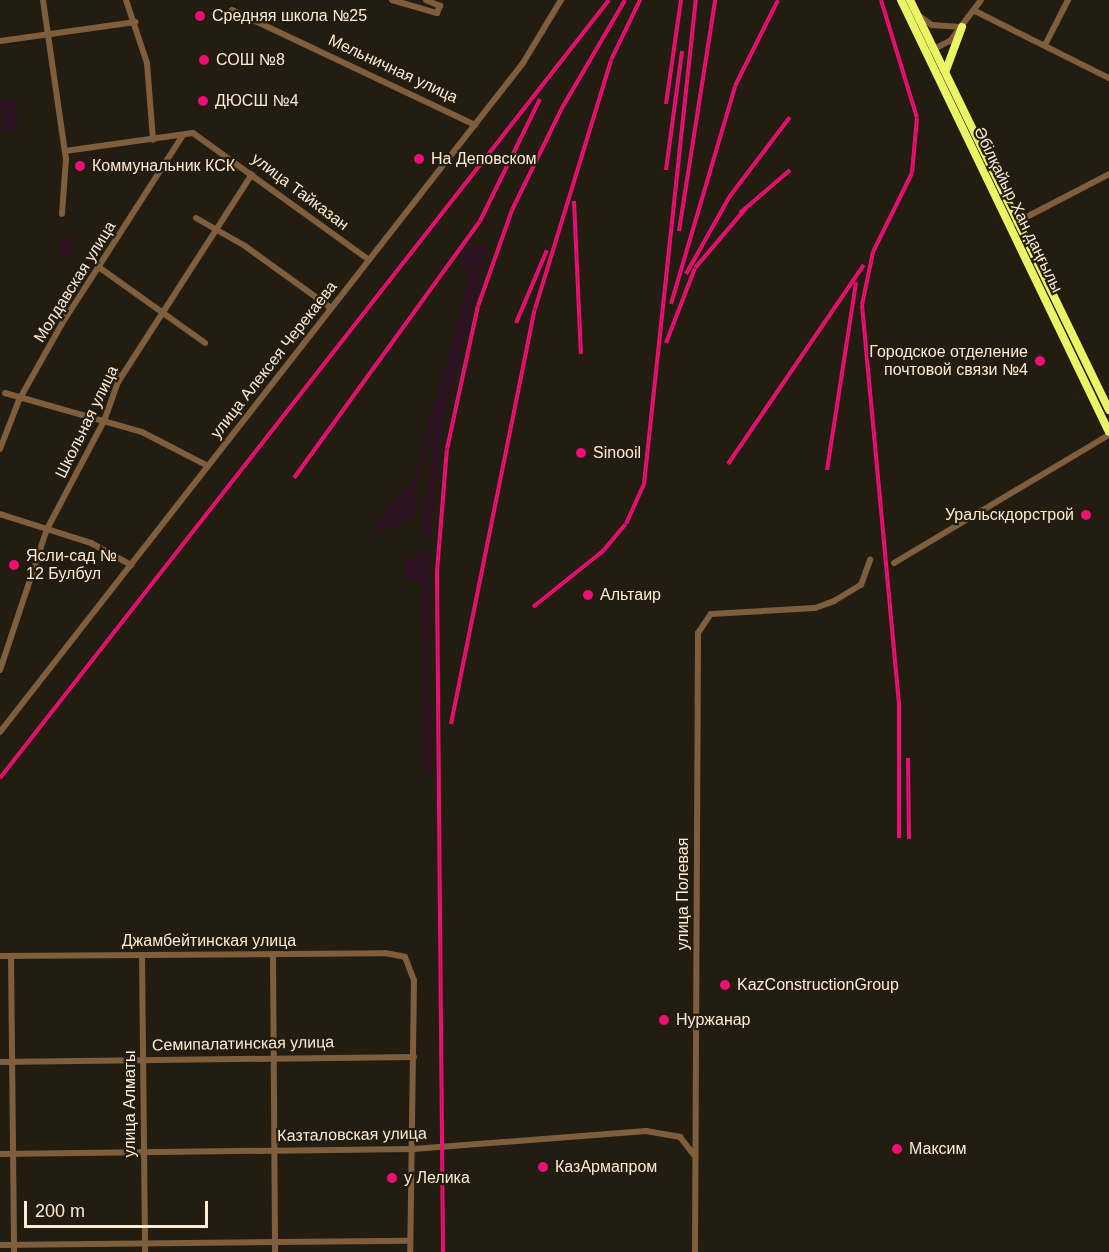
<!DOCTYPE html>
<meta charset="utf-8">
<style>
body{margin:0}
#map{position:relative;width:1109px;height:1252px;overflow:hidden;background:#231c10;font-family:Helvetica,sans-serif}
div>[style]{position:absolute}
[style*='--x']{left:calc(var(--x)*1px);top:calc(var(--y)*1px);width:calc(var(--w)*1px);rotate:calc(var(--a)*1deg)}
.green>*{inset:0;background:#2d1322}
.minor>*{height:6px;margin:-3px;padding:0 3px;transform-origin:3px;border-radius:3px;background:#7f5e3e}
.major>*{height:8px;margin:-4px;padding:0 4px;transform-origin:4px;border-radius:4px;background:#eaf464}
.rail>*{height:4px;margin-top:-2px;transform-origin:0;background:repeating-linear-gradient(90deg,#231c10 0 4.5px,#ed1074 0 9px);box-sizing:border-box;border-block:2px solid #ed1074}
.dots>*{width:16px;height:16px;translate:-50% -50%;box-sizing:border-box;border:3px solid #231c10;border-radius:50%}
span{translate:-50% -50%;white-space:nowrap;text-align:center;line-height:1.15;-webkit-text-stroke:4.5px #231c10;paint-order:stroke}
.poi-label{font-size:16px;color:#fcebd5}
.left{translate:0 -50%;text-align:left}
.right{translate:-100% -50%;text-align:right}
.street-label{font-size:16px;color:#fcebd5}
.scale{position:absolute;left:24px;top:1201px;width:184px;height:27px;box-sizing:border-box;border:3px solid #fcebd5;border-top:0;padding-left:8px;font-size:18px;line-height:21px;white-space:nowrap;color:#fcebd5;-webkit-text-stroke:4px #231c10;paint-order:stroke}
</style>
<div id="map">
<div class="green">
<i style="clip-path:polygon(14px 99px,18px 129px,3px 131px,0 100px)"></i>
<i style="clip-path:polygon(62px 236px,75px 241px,65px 259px,58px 253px)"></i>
<i style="clip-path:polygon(475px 244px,489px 247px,442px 428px,431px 533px,419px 539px,437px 420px,412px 496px,417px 506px,412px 518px,379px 532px,375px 530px,400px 493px,411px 486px,472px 268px,462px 268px,462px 252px)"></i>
<i style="clip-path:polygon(424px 552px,431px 555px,428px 694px,434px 713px,433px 768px,423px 774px,422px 582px,405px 580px,405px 559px)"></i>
</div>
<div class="minor">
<i style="--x:43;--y:0;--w:161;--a:81.8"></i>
<i style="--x:66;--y:159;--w:55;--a:94.2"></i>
<i style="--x:126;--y:0;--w:66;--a:71.6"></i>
<i style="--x:147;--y:63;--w:77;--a:85.5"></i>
<i style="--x:392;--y:0;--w:47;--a:16.1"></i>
<i style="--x:437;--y:13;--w:8;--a:-67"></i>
<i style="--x:440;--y:6;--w:15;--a:-157"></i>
<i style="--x:232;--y:10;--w:269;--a:25.3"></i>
<i style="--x:975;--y:11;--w:150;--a:26.6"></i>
<i style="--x:918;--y:15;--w:17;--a:36"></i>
<i style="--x:932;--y:25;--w:29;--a:4"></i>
<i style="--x:0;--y:41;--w:137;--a:-8"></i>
<i style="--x:1045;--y:45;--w:51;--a:-62.9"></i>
<i style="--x:932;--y:50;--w:20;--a:-27"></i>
<i style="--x:950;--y:41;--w:51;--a:-52.9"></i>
<i style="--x:65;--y:151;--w:129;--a:-8"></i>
<i style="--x:193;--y:133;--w:217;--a:35.8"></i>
<i style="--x:196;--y:218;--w:56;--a:29.7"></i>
<i style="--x:245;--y:246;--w:106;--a:35.8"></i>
<i style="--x:1015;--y:223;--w:106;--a:-27.5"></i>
<i style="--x:100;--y:268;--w:129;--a:35.5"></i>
<i style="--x:5;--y:393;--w:142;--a:15.9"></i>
<i style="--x:142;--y:432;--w:74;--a:27.3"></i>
<i style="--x:0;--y:449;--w:53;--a:-68.8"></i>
<i style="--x:19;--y:400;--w:90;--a:-60.6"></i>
<i style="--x:63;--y:322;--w:222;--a:-57.3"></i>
<i style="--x:0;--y:514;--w:96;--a:17.7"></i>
<i style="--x:91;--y:543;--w:46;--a:28.8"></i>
<i style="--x:894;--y:563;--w:250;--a:-30.8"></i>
<i style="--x:0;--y:670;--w:149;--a:-71.6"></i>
<i style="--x:47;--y:529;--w:122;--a:-62.2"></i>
<i style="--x:104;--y:421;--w:41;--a:-70.3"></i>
<i style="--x:118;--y:382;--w:247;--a:-57.2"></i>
<i style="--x:0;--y:732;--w:849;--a:-51.98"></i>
<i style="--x:523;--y:63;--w:74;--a:-58.9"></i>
<i style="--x:142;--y:955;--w:297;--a:89.4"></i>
<i style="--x:273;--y:955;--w:297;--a:89.6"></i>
<i style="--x:0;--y:956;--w:385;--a:-0.4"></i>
<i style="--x:385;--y:953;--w:20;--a:11"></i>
<i style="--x:405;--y:957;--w:25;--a:69"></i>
<i style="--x:414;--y:980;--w:272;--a:90.8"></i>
<i style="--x:11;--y:956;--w:296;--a:89.4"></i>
<i style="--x:0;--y:1062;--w:414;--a:-0.7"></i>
<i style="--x:0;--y:1154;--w:413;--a:-0.7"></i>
<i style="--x:413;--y:1149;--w:234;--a:-4.4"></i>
<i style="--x:646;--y:1131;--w:35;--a:10"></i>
<i style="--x:680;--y:1137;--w:23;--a:52"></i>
<i style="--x:0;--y:1245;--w:410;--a:-0.6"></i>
<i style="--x:695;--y:1252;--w:619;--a:-89.72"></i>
<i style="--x:698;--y:633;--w:23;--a:-56"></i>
<i style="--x:711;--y:614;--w:104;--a:-3.3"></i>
<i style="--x:815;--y:608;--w:20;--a:-20"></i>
<i style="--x:834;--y:601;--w:31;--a:-31"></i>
<i style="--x:861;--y:585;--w:27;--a:-70"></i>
</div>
<div class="major">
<i style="--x:901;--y:0;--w:479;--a:64.3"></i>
<i style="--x:910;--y:0;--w:456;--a:64.1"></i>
<i style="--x:946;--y:70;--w:46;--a:-69.6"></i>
</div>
<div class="rail">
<i style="--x:881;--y:0;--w:123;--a:73"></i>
<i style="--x:917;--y:118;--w:55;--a:95.2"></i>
<i style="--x:912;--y:173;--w:88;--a:116.3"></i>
<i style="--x:873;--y:252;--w:54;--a:101.7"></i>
<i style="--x:862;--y:305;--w:399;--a:84.7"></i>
<i style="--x:899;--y:702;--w:136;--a:90"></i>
<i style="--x:666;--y:104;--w:105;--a:-81.8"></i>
<i style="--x:666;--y:170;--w:120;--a:-82.3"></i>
<i style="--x:574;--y:201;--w:153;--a:87.4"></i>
<i style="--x:740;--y:213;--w:66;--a:-40.7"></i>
<i style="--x:679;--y:231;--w:234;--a:-81.1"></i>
<i style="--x:686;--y:274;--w:90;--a:-60.6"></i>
<i style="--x:730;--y:196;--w:99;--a:-52.8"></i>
<i style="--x:671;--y:304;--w:227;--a:-73.6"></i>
<i style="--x:735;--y:86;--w:96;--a:-63.4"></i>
<i style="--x:516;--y:323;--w:79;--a:-67"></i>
<i style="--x:666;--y:343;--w:80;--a:-68.9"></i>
<i style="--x:695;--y:268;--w:79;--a:-49.6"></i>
<i style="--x:728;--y:464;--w:241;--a:-55.7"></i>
<i style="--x:827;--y:470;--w:190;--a:-81.2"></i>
<i style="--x:294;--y:478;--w:317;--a:-54.1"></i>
<i style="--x:480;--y:221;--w:136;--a:-63.8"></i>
<i style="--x:533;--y:607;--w:90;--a:-38.7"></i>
<i style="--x:603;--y:551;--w:35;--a:-50"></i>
<i style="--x:626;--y:524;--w:44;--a:-65.8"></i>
<i style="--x:644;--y:484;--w:487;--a:-83.9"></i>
<i style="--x:451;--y:724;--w:423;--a:-78.6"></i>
<i style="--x:535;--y:309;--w:260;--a:-73"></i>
<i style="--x:611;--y:60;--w:67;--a:-64.2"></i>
<i style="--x:908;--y:758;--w:81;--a:89.3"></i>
<i style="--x:0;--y:778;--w:988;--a:-51.95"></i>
<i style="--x:443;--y:1252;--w:680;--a:-90.51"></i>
<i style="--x:437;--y:572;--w:123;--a:-85.4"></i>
<i style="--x:447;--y:449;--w:146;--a:-77.8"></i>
<i style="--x:478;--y:306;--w:102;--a:-70.5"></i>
<i style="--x:512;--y:210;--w:114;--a:-63.9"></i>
<i style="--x:562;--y:108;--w:125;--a:-59.7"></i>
</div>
<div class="dots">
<i style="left:200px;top:16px;background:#ed1074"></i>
<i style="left:204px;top:60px;background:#ed1074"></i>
<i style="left:203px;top:101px;background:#ed1074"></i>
<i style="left:419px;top:159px;background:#ed1074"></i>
<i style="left:80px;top:166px;background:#ed1074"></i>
<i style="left:1040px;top:361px;background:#ed1074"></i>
<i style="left:581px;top:453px;background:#ed1074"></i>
<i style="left:1086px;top:515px;background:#ed1074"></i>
<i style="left:14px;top:565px;background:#ed1074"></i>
<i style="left:588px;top:595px;background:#ed1074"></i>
<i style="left:725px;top:985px;background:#ed1074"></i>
<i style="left:664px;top:1020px;background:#ed1074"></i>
<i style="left:897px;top:1149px;background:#ed1074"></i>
<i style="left:543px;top:1167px;background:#ed1074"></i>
<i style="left:392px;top:1178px;background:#ed1074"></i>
</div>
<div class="poi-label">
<span class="left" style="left:212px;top:16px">Средняя школа №25</span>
<span class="left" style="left:216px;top:60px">СОШ №8</span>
<span class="left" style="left:215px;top:101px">ДЮСШ №4</span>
<span class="left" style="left:431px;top:159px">На Деповском</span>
<span class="left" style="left:92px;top:166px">Коммунальник КСК</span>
<span class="right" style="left:1028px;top:361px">Городское отделение<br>почтовой связи №4</span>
<span class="left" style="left:593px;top:453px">Sinooil</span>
<span class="right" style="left:1074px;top:515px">Уральскдорстрой</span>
<span class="left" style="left:26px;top:565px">Ясли-сад №<br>12 Булбул</span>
<span class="left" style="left:600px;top:595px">Альтаир</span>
<span class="left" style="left:737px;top:985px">KazConstructionGroup</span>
<span class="left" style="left:676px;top:1020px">Нуржанар</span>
<span class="left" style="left:909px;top:1149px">Максим</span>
<span class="left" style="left:555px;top:1167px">КазАрмапром</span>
<span class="left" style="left:404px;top:1178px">у Лелика</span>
</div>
<div class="street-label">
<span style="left:393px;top:69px;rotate:25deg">Мельничная улица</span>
<span style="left:300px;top:192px;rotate:37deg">улица Тайказан</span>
<span style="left:1018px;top:210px;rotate:64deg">Әбілқайыр Хан даңғылы</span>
<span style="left:75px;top:282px;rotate:-58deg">Молдавская улица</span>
<span style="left:274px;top:360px;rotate:-52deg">улица Алексея Черекаева</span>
<span style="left:87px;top:422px;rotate:-64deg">Школьная улица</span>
<span style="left:683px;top:894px;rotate:-90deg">улица Полевая</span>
<span style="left:209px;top:941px">Джамбейтинская улица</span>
<span style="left:243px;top:1044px;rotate:-1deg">Семипалатинская улица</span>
<span style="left:130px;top:1104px;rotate:-90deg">улица Алматы</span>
<span style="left:352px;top:1135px;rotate:-1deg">Казталовская улица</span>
</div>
<div class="scale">200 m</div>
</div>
